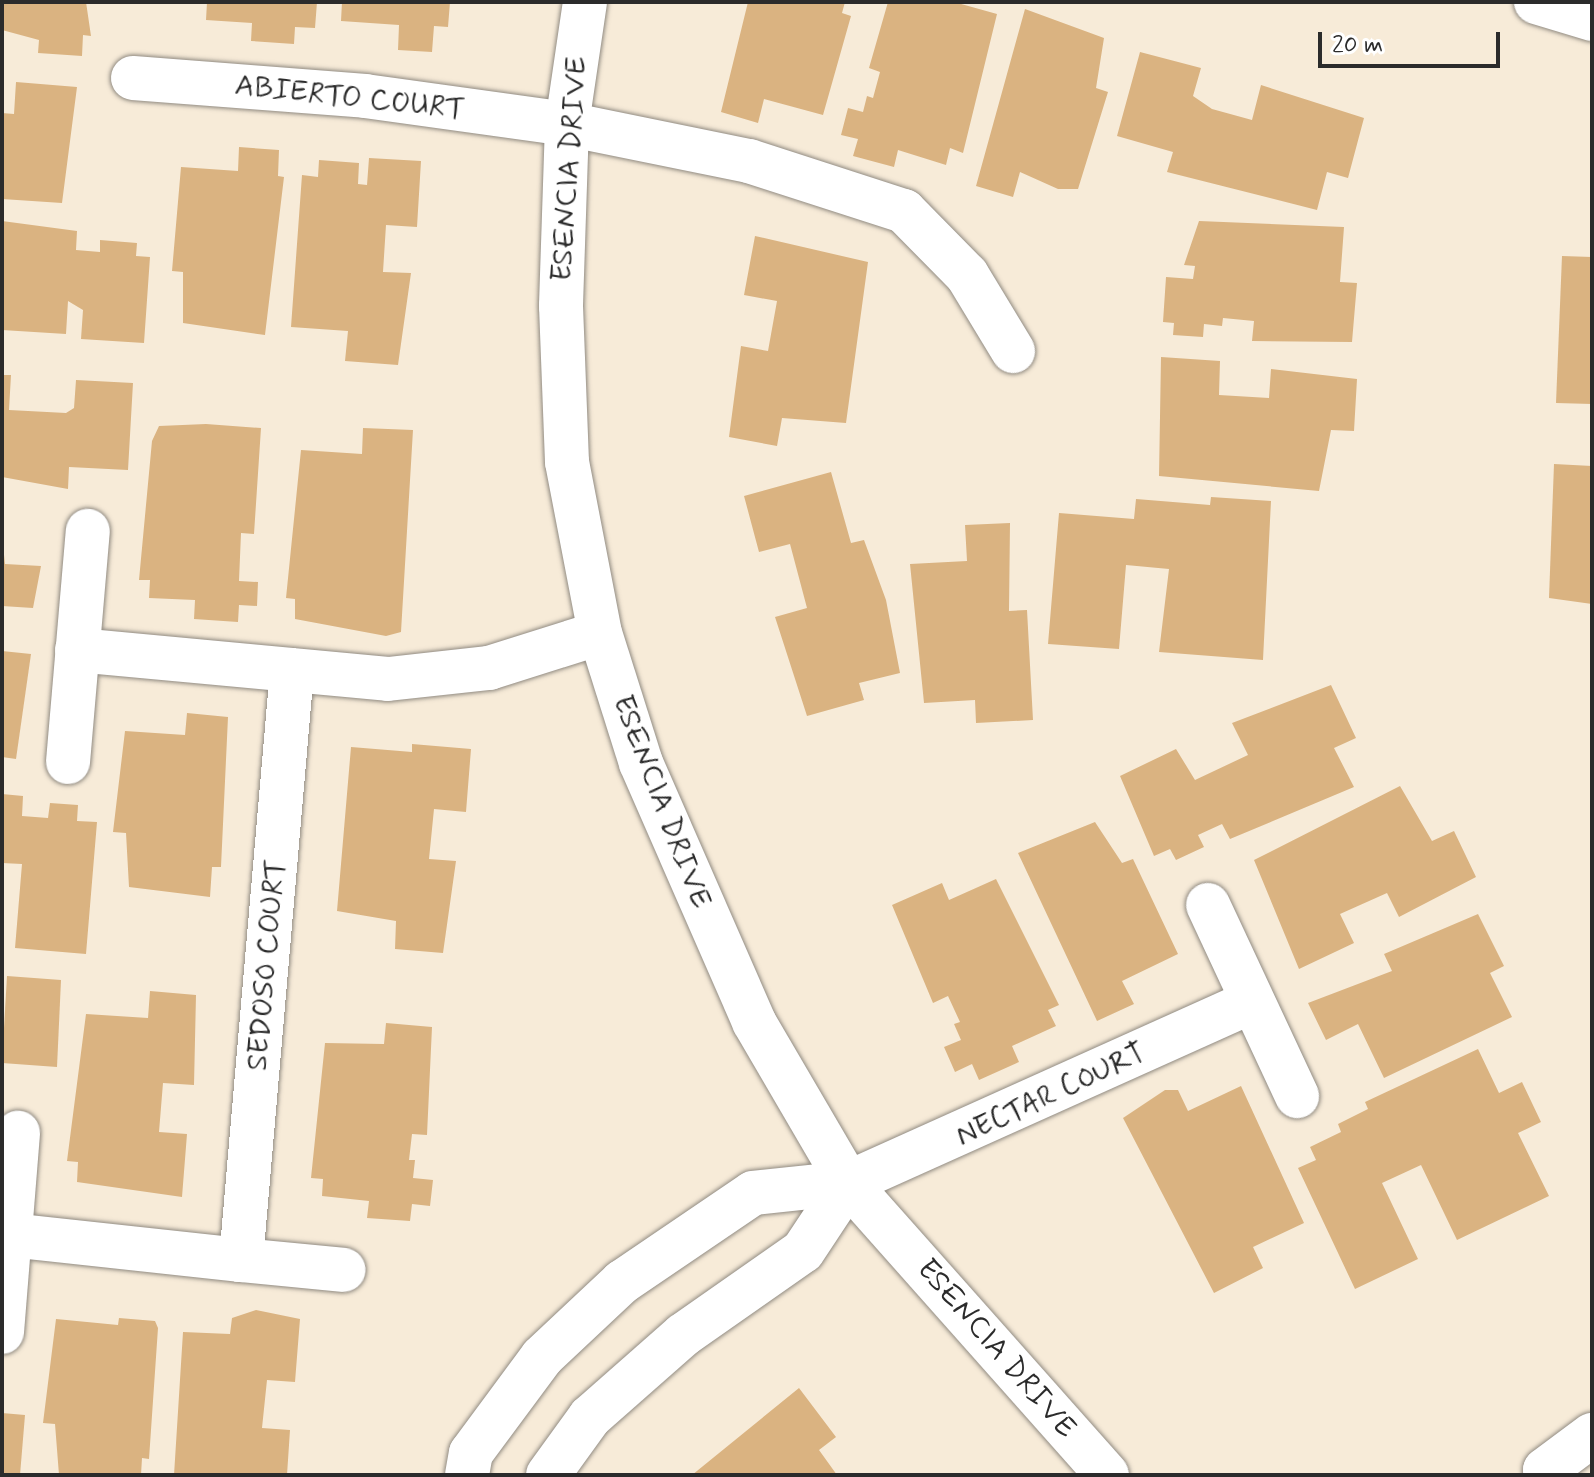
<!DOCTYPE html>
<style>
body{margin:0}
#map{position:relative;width:1594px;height:1477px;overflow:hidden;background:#f7ebd8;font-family:Mynerve,sans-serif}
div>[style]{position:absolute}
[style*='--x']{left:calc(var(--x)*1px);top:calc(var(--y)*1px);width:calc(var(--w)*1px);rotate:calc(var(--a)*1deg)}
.building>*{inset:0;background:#dab381}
.roads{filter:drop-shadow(0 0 2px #918b82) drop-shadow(0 0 2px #918b82)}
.minor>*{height:44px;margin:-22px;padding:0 22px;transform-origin:22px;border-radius:22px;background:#fff}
span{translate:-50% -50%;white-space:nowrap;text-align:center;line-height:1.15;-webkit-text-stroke:7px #fff;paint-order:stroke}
.street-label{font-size:30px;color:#2b2b2b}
.frame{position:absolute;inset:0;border:4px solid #2b2b2b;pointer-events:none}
.scale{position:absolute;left:1318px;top:32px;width:182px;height:36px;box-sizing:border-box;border:4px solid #2b2b2b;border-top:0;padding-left:10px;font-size:24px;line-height:28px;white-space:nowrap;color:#2b2b2b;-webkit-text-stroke:6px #fff;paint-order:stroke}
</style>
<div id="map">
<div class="building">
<i style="clip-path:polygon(2px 2px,86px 2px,91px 36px,83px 35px,82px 56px,38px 53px,39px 40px,2px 30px)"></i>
<i style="clip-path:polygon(207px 2px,317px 2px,315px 28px,295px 27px,294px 44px,251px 41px,252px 23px,206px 20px)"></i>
<i style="clip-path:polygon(342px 2px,450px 2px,448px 27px,434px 26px,432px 52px,398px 50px,399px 25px,341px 21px)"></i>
<i style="clip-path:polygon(748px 2px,845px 2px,842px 13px,851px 16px,823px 115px,764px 99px,758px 123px,721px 112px)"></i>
<i style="clip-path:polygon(888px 2px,954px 2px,997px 14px,963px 153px,950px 148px,946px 165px,898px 150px,894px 167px,853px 156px,858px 139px,841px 135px,848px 108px,863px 112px,867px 96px,873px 98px,880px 72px,869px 68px)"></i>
<i style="clip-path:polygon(1025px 9px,1104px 38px,1096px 88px,1108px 92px,1078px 189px,1058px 189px,1020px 172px,1013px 197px,976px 186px)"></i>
<i style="clip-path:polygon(1140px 52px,1201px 68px,1193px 96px,1212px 109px,1252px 120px,1261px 85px,1364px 118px,1348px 178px,1327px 172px,1317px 210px,1167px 172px,1173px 152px,1117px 136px)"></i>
<i style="clip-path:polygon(16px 82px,77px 87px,62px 203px,2px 199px,2px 113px,14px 114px)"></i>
<i style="clip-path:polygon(239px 147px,279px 150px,278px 176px,284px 177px,265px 335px,183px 323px,183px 272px,172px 271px,181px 167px,238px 171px)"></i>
<i style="clip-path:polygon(369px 158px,421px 161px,417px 227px,386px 225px,383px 272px,411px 273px,398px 365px,345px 361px,348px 331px,291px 327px,302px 175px,318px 177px,319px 160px,359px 163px,358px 184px,367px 185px)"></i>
<i style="clip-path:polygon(2px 221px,77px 231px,76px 250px,100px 252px,100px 240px,137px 243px,136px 256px,150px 257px,144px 343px,81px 339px,83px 310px,68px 301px,66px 334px,2px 330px)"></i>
<i style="clip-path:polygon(1199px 221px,1344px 227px,1340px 282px,1357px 283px,1352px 342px,1252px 341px,1254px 321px,1223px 318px,1222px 326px,1204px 324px,1203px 337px,1173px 335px,1174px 323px,1163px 322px,1166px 277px,1193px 279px,1195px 266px,1184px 265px)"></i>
<i style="clip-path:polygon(755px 236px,868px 262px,846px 423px,782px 418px,777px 446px,729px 437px,741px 346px,768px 351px,777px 301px,744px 295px)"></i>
<i style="clip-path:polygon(1562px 256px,1592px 257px,1592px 404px,1556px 403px)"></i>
<i style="clip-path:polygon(1161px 357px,1220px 361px,1219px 395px,1269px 398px,1271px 369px,1357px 379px,1354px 431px,1331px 430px,1319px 491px,1159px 476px)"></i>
<i style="clip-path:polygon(2px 375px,11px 375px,9px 410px,66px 413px,74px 408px,76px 380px,133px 383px,128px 470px,69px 467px,68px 489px,2px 477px)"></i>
<i style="clip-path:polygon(206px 424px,261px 428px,254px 534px,241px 533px,239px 581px,258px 582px,257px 606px,239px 605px,238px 622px,194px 619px,195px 600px,149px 598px,150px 580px,139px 580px,152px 441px,159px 426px)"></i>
<i style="clip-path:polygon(363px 428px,413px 430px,401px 632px,386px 636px,295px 619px,295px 599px,286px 598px,301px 450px,362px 454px)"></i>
<i style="clip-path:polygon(1554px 464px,1592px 466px,1592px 604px,1549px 598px)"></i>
<i style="clip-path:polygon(831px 472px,851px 543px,864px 540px,886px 600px,900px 673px,859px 683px,864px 700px,807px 716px,775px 617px,807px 608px,790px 544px,759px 552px,744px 496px)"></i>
<i style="clip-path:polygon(1211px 497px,1271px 501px,1263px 660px,1159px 652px,1169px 569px,1126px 565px,1119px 649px,1048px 644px,1059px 513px,1134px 519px,1136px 499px,1210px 505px)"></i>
<i style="clip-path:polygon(1010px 523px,1009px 611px,1027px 610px,1033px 720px,976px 723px,975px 700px,924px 703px,910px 564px,967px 561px,965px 525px)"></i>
<i style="clip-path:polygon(2px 536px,5px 564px,41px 566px,33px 608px,2px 606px)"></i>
<i style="clip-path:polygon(2px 651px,31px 654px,16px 759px,2px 757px)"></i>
<i style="clip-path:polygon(1331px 685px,1356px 738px,1334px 748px,1354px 787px,1230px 839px,1222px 824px,1198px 835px,1204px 847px,1176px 860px,1170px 849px,1154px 856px,1120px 776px,1176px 749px,1195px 780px,1248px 755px,1232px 723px)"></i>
<i style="clip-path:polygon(187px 713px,228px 717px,221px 867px,212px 867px,210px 897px,129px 887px,126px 833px,113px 832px,125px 731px,185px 735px)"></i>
<i style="clip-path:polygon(412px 744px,471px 749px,466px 812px,434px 809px,429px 859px,456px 861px,443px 953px,395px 949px,396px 921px,337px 911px,351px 747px,412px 752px)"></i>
<i style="clip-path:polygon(1400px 786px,1432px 841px,1454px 831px,1476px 877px,1399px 917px,1387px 893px,1340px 914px,1354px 943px,1299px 969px,1254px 860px)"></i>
<i style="clip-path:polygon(2px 794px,23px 796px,22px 816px,48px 818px,50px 803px,78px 805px,77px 821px,97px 822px,86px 954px,15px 948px,22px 864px,2px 863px)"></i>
<i style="clip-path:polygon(1095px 822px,1122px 863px,1133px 859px,1178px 954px,1122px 981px,1134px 1004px,1097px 1021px,1018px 853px)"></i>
<i style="clip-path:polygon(996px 879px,1059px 1005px,1048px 1010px,1056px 1026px,1012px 1046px,1019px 1062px,979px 1080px,972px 1064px,955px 1072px,944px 1047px,961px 1040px,954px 1024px,960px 1022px,948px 996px,933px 1003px,892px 905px,942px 883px,949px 900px)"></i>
<i style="clip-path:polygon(1478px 914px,1504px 966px,1490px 973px,1512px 1017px,1384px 1078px,1358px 1024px,1326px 1040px,1308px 1003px,1392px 971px,1384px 954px)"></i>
<i style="clip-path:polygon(7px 976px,61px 980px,57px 1067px,2px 1063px)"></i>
<i style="clip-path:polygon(150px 991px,196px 995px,194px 1085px,163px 1083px,159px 1132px,187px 1134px,182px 1197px,77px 1182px,78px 1162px,67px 1161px,86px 1014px,148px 1018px)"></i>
<i style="clip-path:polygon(386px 1023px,432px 1027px,427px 1135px,412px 1134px,409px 1160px,415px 1160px,413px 1178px,433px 1180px,430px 1206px,412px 1204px,410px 1221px,367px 1218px,369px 1201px,322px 1196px,323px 1179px,311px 1178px,325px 1043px,384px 1044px)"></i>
<i style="clip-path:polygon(1478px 1049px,1499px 1093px,1522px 1082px,1541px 1122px,1518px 1133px,1549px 1196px,1457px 1240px,1421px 1165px,1382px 1183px,1418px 1259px,1355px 1289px,1298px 1168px,1316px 1160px,1310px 1147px,1341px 1132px,1338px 1124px,1368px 1109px,1365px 1102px)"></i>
<i style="clip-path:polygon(1241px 1086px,1304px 1223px,1253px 1247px,1263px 1268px,1214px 1293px,1123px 1118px,1165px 1090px,1178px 1090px,1188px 1111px)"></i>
<i style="clip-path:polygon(256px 1310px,300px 1319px,295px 1382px,267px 1380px,262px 1428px,290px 1430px,287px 1475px,174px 1475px,183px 1332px,230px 1334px,232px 1318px)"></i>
<i style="clip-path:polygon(119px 1318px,155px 1321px,158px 1328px,149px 1459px,142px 1458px,141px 1475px,59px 1475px,55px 1424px,43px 1423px,56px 1319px,118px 1325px)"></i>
<i style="clip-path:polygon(799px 1388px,836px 1437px,819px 1450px,837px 1475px,692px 1475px)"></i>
<i style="clip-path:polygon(2px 1413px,25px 1415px,20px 1475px,2px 1475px)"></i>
</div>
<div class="roads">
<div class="minor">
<i style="--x:585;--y:2;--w:123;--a:98.4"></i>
<i style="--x:567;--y:124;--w:182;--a:91.9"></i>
<i style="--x:561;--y:306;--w:156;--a:87.8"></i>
<i style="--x:567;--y:462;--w:174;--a:79.1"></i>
<i style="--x:600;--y:633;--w:136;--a:72.5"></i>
<i style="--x:641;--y:763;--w:283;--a:66.4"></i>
<i style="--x:754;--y:1022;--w:186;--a:59.7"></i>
<i style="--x:848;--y:1183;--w:390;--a:48.4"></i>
<i style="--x:1536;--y:2;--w:59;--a:16.9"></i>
<i style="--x:133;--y:78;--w:233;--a:4.4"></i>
<i style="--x:365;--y:96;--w:204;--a:7.9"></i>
<i style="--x:567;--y:124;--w:186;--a:11.5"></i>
<i style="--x:749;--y:161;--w:163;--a:17.9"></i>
<i style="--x:904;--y:211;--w:90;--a:45.5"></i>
<i style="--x:967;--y:275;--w:89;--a:58.8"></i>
<i style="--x:77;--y:650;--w:312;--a:5.3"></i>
<i style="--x:388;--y:679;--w:102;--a:-6.2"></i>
<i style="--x:489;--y:668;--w:116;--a:-17.5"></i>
<i style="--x:68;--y:762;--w:232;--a:-85.1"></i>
<i style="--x:1208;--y:905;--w:211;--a:65"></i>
<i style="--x:10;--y:1235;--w:232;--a:6.2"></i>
<i style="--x:241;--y:1260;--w:592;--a:-85.06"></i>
<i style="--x:241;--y:1260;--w:103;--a:5.5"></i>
<i style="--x:2;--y:1332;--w:200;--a:-85.4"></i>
<i style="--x:467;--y:1475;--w:22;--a:-80"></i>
<i style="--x:471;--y:1453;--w:119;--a:-53.5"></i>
<i style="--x:542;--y:1357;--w:110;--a:-43.2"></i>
<i style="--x:622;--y:1282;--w:158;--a:-34.2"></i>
<i style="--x:753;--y:1193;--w:96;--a:-6"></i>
<i style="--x:848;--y:1183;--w:442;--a:-24.2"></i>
<i style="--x:548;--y:1475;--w:72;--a:-54.1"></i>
<i style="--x:590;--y:1417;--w:124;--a:-41.4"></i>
<i style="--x:683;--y:1335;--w:146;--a:-35"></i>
<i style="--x:803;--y:1251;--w:82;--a:-56.5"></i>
<i style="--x:1550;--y:1475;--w:7;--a:-135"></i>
<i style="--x:1545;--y:1470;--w:59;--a:-36.7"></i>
</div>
</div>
<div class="street-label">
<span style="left:350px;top:98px;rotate:6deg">ABIERTO COURT</span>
<span style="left:570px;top:169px;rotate:-86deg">ESENCIA DRIVE</span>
<span style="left:661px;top:802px;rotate:69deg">ESENCIA DRIVE</span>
<span style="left:267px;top:965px;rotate:-85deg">SEDOSO COURT</span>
<span style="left:1051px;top:1095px;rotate:-25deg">NECTAR COURT</span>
<span style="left:996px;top:1349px;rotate:49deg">ESENCIA DRIVE</span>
</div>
<div class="frame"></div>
<div class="scale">20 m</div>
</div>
